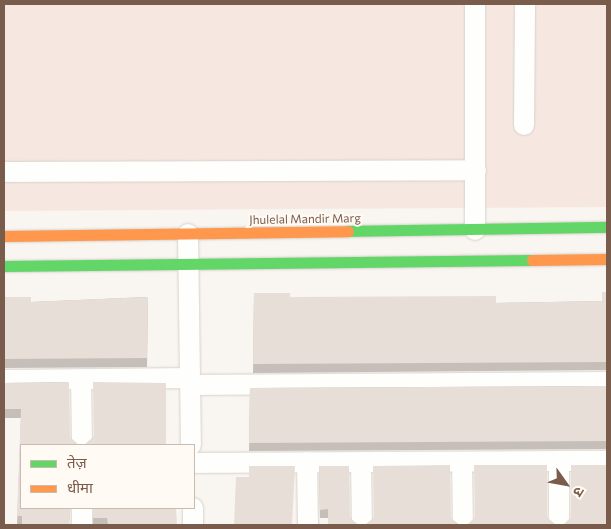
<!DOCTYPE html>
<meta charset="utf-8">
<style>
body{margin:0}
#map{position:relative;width:611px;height:529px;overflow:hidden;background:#f9f5f0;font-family:Commissioner,"Noto Sans Devanagari",sans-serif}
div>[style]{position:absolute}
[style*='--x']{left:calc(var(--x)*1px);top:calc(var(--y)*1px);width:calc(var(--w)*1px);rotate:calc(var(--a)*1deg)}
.commercial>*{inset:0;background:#f6e8e1}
.roads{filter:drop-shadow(0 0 1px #d7d1cb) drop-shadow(0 0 1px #d7d1cb)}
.street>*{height:20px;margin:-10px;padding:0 10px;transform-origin:10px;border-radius:10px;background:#fefefd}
.fast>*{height:11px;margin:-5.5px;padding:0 5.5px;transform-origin:5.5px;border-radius:5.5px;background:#63d668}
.slow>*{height:11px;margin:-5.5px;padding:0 5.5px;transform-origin:5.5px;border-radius:5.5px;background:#ff974d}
.wall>*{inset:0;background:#c6bfb9}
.building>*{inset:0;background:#e6ded7}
span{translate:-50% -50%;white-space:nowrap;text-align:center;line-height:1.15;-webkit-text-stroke:4px #fffaf3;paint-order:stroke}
.street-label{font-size:12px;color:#7a5c4d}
.frame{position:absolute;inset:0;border:5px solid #7a5c4d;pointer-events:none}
.legend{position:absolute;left:20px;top:444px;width:175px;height:65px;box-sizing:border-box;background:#fffaf3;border:1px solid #cabbb1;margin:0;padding:6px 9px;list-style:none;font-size:15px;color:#7a5c4d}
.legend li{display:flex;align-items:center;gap:10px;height:25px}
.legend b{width:25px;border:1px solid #cabbb1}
.north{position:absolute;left:541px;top:459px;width:50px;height:50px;-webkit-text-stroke:4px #fffaf3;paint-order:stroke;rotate:122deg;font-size:14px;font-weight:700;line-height:20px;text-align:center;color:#7a5c4d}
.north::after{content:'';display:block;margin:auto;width:18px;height:22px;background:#7a5c4d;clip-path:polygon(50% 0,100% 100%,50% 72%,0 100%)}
</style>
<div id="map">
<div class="commercial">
<i style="clip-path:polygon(4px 4px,607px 4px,607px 207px,4px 211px)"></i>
</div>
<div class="roads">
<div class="street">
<i style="--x:475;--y:4;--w:226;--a:90"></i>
<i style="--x:524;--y:125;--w:121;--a:-89.5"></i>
<i style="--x:4;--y:172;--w:472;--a:-0.2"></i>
<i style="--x:188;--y:234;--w:211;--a:89.2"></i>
<i style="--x:81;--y:379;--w:66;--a:89.1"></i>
<i style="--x:4;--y:380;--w:186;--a:-0.6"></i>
<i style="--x:190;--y:385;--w:417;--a:-0.4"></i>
<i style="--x:307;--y:462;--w:63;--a:89.1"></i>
<i style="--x:361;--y:462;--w:63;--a:89.1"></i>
<i style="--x:462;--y:462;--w:63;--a:89.1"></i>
<i style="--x:194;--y:463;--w:413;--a:-0.3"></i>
<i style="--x:82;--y:508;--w:17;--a:90"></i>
<i style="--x:193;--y:508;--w:17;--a:90"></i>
<i style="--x:559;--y:525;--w:64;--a:-90"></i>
</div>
<div class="fast">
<i style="--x:348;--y:231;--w:259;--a:-0.9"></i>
<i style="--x:4;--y:266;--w:528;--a:-0.65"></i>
</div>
<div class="slow">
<i style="--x:4;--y:236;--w:344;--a:-0.8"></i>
<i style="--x:532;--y:260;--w:75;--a:-0.8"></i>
</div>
</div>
<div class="wall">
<i style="clip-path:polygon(607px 292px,607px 370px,253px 373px,254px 293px,290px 297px,496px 303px,602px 301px)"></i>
<i style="clip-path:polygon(4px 297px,31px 302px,148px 297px,147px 367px,4px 368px)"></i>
<i style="clip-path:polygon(69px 382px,21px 445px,70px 508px,69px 525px,17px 525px,21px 418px,4px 418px,4px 383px)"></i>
<i style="clip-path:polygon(607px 386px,607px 449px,249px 451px,250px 388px)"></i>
<i style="clip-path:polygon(319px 466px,350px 518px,358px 525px,328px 525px,328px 518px,320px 518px)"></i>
<i style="clip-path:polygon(93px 508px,177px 525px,93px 525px)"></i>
</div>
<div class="building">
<i style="clip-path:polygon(602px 292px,607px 292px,607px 362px,253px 364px,254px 293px,290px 293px,290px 297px,496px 296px,496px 303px,602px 301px)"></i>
<i style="clip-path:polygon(4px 297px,31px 297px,31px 302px,148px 297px,147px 358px,4px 359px)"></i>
<i style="clip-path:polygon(69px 382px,70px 437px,79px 445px,21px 445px,21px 508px,70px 508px,69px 525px,22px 525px,22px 516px,17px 516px,21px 409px,4px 409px,4px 383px)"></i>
<i style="clip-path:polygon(93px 382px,166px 383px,166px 445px,84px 445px,94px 436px)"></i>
<i style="clip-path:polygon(607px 386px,607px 441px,249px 443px,250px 388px)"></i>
<i style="clip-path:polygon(450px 465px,451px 518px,460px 525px,365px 525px,374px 517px,373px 466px)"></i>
<i style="clip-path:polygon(474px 465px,547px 465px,547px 517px,556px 525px,467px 525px,475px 517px)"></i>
<i style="clip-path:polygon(571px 465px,607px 465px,607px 525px,563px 525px,571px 517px)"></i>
<i style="clip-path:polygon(249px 466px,295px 466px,292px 525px,234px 525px,236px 477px,249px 477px)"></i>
<i style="clip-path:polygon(319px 466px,349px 466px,350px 518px,358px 525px,333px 525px,333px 524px,328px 524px,328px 509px,320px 510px)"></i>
<i style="clip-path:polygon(93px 508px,176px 508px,177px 525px,108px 525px,107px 518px,93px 518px)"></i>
</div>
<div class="street-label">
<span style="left:305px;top:219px;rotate:-1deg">Jhulelal Mandir Marg</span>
</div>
<div class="frame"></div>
<ul class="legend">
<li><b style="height:6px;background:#63d668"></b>तेज़</li>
<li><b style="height:6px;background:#ff974d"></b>धीमा</li>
</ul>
<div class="north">उ</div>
</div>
